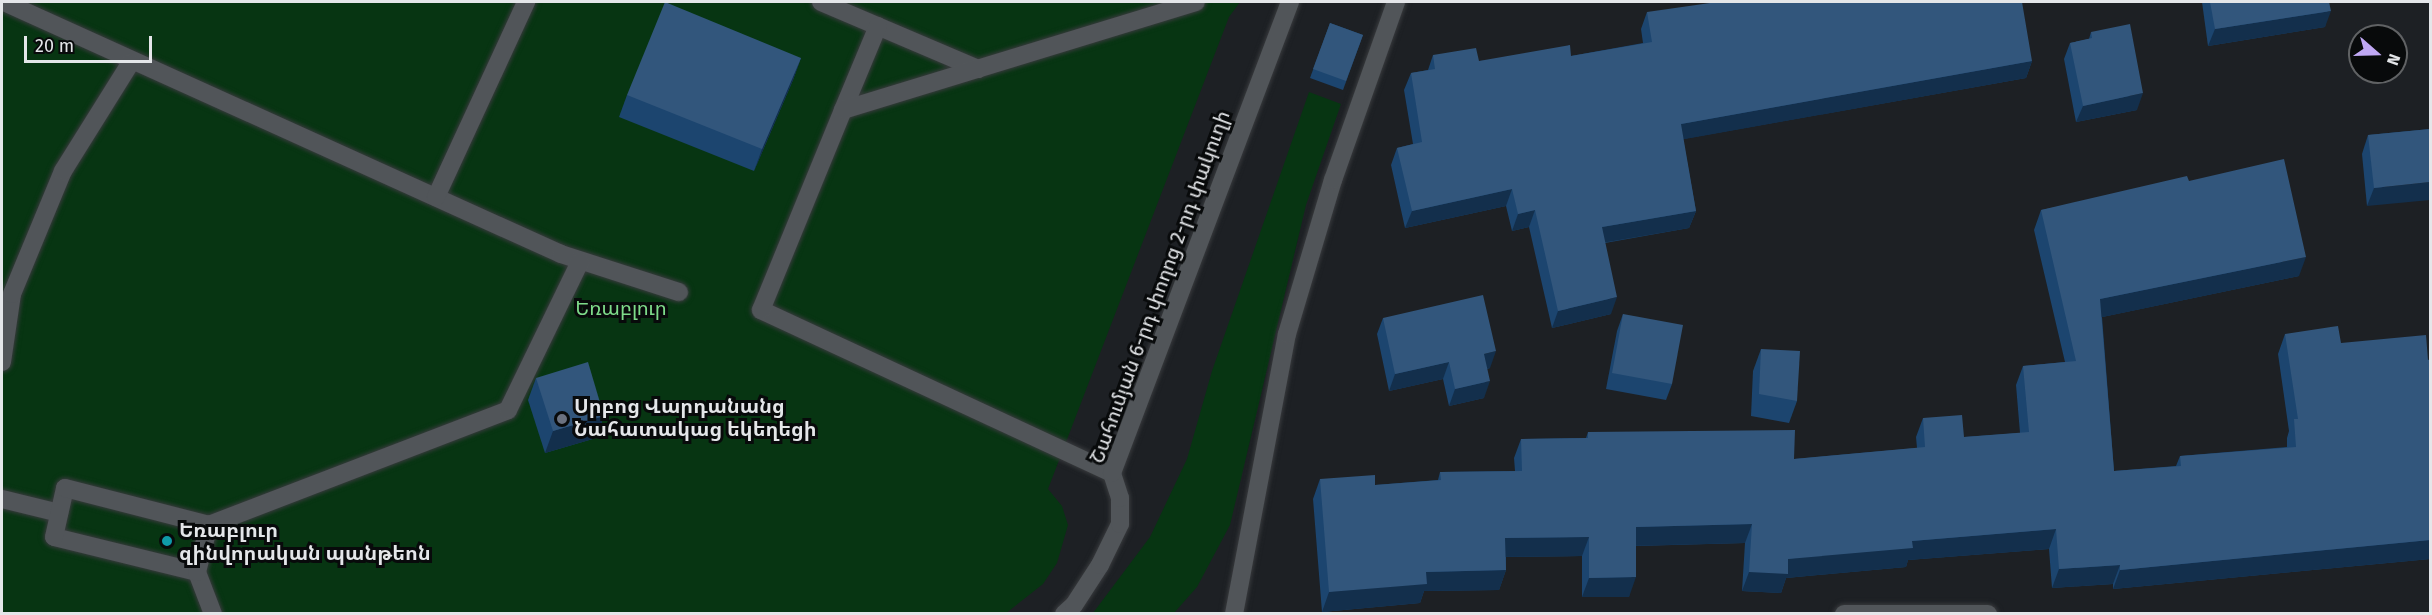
<!DOCTYPE html>
<meta charset="utf-8">
<style>
body{margin:0}
#map{position:relative;width:2432px;height:615px;overflow:hidden;background:#1d2024;font-family:"Fira Sans","Noto Sans Armenian",sans-serif}
div>[style]{position:absolute}
[style*='--x']{left:calc(var(--x)*1px);top:calc(var(--y)*1px);width:calc(var(--w)*1px);rotate:calc(var(--a)*1deg)}
.green>*{inset:0;background:#073512}
.roads{filter:drop-shadow(0 0 2px #383a3d) drop-shadow(0 0 2px #383a3d)}
.minor>*{height:18px;margin:-9px;padding:0 9px;transform-origin:9px;border-radius:9px;background:#515559}
.wall>*{inset:0;background:#1c456f}
.shaded-wall>*{inset:0;background:#132f4c}
.building>*{inset:0;background:#32567c}
.dots>*{width:16px;height:16px;translate:-50% -50%;box-sizing:border-box;border:3px solid #080a0b;border-radius:50%}
span{translate:-50% -50%;white-space:nowrap;text-align:center;line-height:1.15;-webkit-text-stroke:6px #080a0b;paint-order:stroke}
.street-label{font-size:20px;color:#e4e6e9}
.park-label{font-size:20px;color:#7edb8a}
.poi-label{font-size:20px;color:#e4e6e9;font-weight:700}
.left{translate:0 -50%;text-align:left}
.frame{position:absolute;inset:0;border:3px solid #e4e6e9;pointer-events:none}
.north{position:absolute;left:2348px;top:24px;width:60px;height:60px;box-sizing:border-box;background:#080a0b;border:2px solid #606264;border-radius:50%;rotate:110deg;font-size:16px;font-weight:700;line-height:24px;text-align:center;color:#e4e6e9}
.north::after{content:'';display:block;margin:auto;width:21px;height:27px;background:#c0a8f4;clip-path:polygon(50% 0,100% 100%,50% 72%,0 100%)}
.scale{position:absolute;left:24px;top:36px;width:128px;height:27px;box-sizing:border-box;border:3px solid #e4e6e9;border-top:0;padding-left:8px;font-size:18px;line-height:21px;white-space:nowrap;color:#e4e6e9;-webkit-text-stroke:4px #080a0b;paint-order:stroke}
</style>
<div id="map">
<div class="green">
<i style="clip-path:polygon(2px 2px,1240px 2px,1229px 17px,1048px 489px,1062px 506px,1068px 525px,1057px 563px,1043px 584px,1005px 614px,2px 613px)"></i>
<i style="clip-path:polygon(1309px 92px,1341px 104px,1306px 205px,1230px 525px,1197px 587px,1174px 613px,1093px 613px,1150px 537px,1187px 459px,1212px 371px)"></i>
</div>
<div class="roads">
<div class="minor">
<i style="--x:4;--y:2;--w:611;--a:24.34"></i>
<i style="--x:561;--y:254;--w:124;--a:17.9"></i>
<i style="--x:821;--y:2;--w:171;--a:23.1"></i>
<i style="--x:843;--y:110;--w:91;--a:-67.4"></i>
<i style="--x:436;--y:197;--w:215;--a:-65.2"></i>
<i style="--x:2;--y:362;--w:69;--a:-81.6"></i>
<i style="--x:12;--y:294;--w:133;--a:-67.5"></i>
<i style="--x:63;--y:171;--w:128;--a:-58"></i>
<i style="--x:1112;--y:473;--w:387;--a:-155.1"></i>
<i style="--x:761;--y:310;--w:216;--a:-67.7"></i>
<i style="--x:843;--y:110;--w:369;--a:-17"></i>
<i style="--x:2;--y:499;--w:59;--a:13.8"></i>
<i style="--x:197;--y:572;--w:147;--a:-166.2"></i>
<i style="--x:54;--y:537;--w:50;--a:-77.3"></i>
<i style="--x:65;--y:488;--w:149;--a:14.4"></i>
<i style="--x:213;--y:614;--w:45;--a:-110.9"></i>
<i style="--x:197;--y:572;--w:49;--a:-75.7"></i>
<i style="--x:209;--y:525;--w:320;--a:-21"></i>
<i style="--x:508;--y:410;--w:165;--a:-64.1"></i>
<i style="--x:1064;--y:614;--w:13;--a:-42"></i>
<i style="--x:1074;--y:605;--w:48;--a:-57"></i>
<i style="--x:1100;--y:565;--w:46;--a:-64"></i>
<i style="--x:1120;--y:524;--w:26;--a:-90"></i>
<i style="--x:1120;--y:498;--w:26;--a:-108"></i>
<i style="--x:1112;--y:473;--w:504;--a:-69.3"></i>
<i style="--x:1234;--y:614;--w:285;--a:-79.3"></i>
<i style="--x:1287;--y:334;--w:161;--a:-73.4"></i>
<i style="--x:1333;--y:180;--w:189;--a:-70.5"></i>
<i style="--x:1844;--y:614;--w:144;--a:0"></i>
</div>
</div>
<div class="wall">
<i style="clip-path:polygon(2202px 2px,2329px 2px,2325px 27px,2208px 46px)"></i>
<i style="clip-path:polygon(1647px 12px,2032px 61px,2026px 78px,1683px 139px,1696px 211px,1689px 228px,1605px 243px,1611px 314px,1552px 328px,1529px 227px,1512px 231px,1506px 206px,1405px 228px,1391px 165px,1397px 148px,1413px 144px,1404px 90px,1411px 73px,1428px 70px,1433px 55px,1479px 61px,1571px 56px,1643px 43px,1641px 29px)"></i>
<i style="clip-path:polygon(1330px 23px,1363px 35px,1343px 90px,1310px 78px)"></i>
<i style="clip-path:polygon(2091px 32px,2137px 110px,2076px 122px,2064px 59px,2070px 43px,2089px 39px)"></i>
<i style="clip-path:polygon(801px 58px,793px 80px,754px 171px,619px 117px,627px 95px)"></i>
<i style="clip-path:polygon(2430px 129px,2367px 206px,2362px 154px,2368px 135px)"></i>
<i style="clip-path:polygon(2189px 181px,2299px 276px,2102px 317px,2114px 471px,2176px 466px,2180px 456px,2287px 447px,2287px 438px,2289px 431px,2278px 354px,2285px 334px,2341px 343px,2430px 360px,2430px 559px,2113px 589px,2113px 584px,2052px 588px,2049px 549px,1908px 560px,1906px 567px,1786px 578px,1781px 593px,1742px 591px,1745px 543px,1636px 546px,1629px 597px,1582px 597px,1582px 556px,1506px 557px,1506px 570px,1499px 590px,1424px 591px,1420px 603px,1322px 612px,1313px 499px,1320px 479px,1375px 485px,1438px 480px,1440px 472px,1515px 471px,1514px 458px,1521px 439px,1586px 438px,1588px 432px,1794px 459px,1917px 448px,1916px 437px,1923px 418px,1964px 437px,2020px 433px,2016px 385px,2023px 366px,2065px 362px,2034px 230px,2041px 210px)"></i>
<i style="clip-path:polygon(1623px 314px,1672px 384px,1666px 400px,1606px 389px,1617px 331px)"></i>
<i style="clip-path:polygon(1383px 318px,1490px 368px,1487px 369px,1484px 398px,1449px 406px,1443px 379px,1389px 391px,1377px 334px)"></i>
<i style="clip-path:polygon(1761px 349px,1797px 401px,1789px 423px,1751px 416px,1753px 371px)"></i>
<i style="clip-path:polygon(536px 378px,604px 416px,596px 438px,545px 453px,528px 400px)"></i>
</div>
<div class="shaded-wall">
<i style="clip-path:polygon(2331px 11px,2325px 27px,2208px 46px,2215px 29px)"></i>
<i style="clip-path:polygon(801px 58px,793px 80px,754px 171px,762px 149px)"></i>
<i style="clip-path:polygon(2032px 61px,2026px 78px,1674px 141px,1681px 124px)"></i>
<i style="clip-path:polygon(2143px 93px,2137px 110px,2076px 122px,2083px 106px)"></i>
<i style="clip-path:polygon(2430px 182px,2430px 200px,2367px 206px,2374px 188px)"></i>
<i style="clip-path:polygon(1512px 189px,1506px 206px,1405px 228px,1412px 211px)"></i>
<i style="clip-path:polygon(1535px 210px,1529px 227px,1512px 231px,1518px 214px)"></i>
<i style="clip-path:polygon(1696px 211px,1689px 228px,1596px 244px,1602px 227px)"></i>
<i style="clip-path:polygon(2306px 257px,2299px 276px,2093px 319px,2100px 299px)"></i>
<i style="clip-path:polygon(1617px 297px,1611px 314px,1552px 328px,1558px 311px)"></i>
<i style="clip-path:polygon(1496px 351px,1490px 368px,1478px 371px,1484px 354px)"></i>
<i style="clip-path:polygon(1449px 362px,1443px 379px,1389px 391px,1395px 374px)"></i>
<i style="clip-path:polygon(1490px 381px,1484px 398px,1449px 406px,1455px 389px)"></i>
<i style="clip-path:polygon(604px 416px,596px 438px,545px 453px,553px 431px)"></i>
<i style="clip-path:polygon(1752px 524px,1745px 543px,1629px 546px,1636px 527px)"></i>
<i style="clip-path:polygon(2056px 529px,2049px 549px,1908px 560px,1906px 567px,1786px 578px,1781px 593px,1742px 591px,1749px 572px,1788px 559px,1912px 541px)"></i>
<i style="clip-path:polygon(1589px 537px,1582px 556px,1498px 557px,1505px 538px)"></i>
<i style="clip-path:polygon(2430px 540px,2430px 559px,2113px 589px,2120px 570px)"></i>
<i style="clip-path:polygon(2120px 565px,2113px 584px,2052px 588px,2059px 569px)"></i>
<i style="clip-path:polygon(1506px 570px,1499px 590px,1424px 591px,1420px 603px,1322px 612px,1329px 592px,1426px 572px)"></i>
<i style="clip-path:polygon(1636px 577px,1629px 597px,1582px 597px,1589px 578px)"></i>
</div>
<div class="building">
<i style="clip-path:polygon(665px 2px,801px 58px,762px 149px,627px 95px)"></i>
<i style="clip-path:polygon(1717px 2px,2022px 2px,2032px 61px,1681px 124px,1696px 211px,1602px 227px,1617px 297px,1558px 311px,1535px 210px,1518px 214px,1512px 189px,1412px 211px,1397px 148px,1422px 142px,1411px 73px,1435px 69px,1433px 55px,1476px 48px,1479px 61px,1570px 45px,1571px 56px,1652px 42px,1647px 12px)"></i>
<i style="clip-path:polygon(2210px 2px,2329px 2px,2331px 11px,2215px 29px)"></i>
<i style="clip-path:polygon(1330px 23px,1363px 35px,1346px 81px,1313px 69px)"></i>
<i style="clip-path:polygon(2130px 24px,2143px 93px,2083px 106px,2070px 43px,2092px 38px,2091px 32px)"></i>
<i style="clip-path:polygon(2430px 129px,2430px 182px,2374px 188px,2368px 135px)"></i>
<i style="clip-path:polygon(2284px 159px,2306px 257px,2100px 299px,2114px 471px,2181px 466px,2180px 456px,2296px 447px,2294px 419px,2298px 419px,2285px 334px,2338px 326px,2341px 343px,2426px 335px,2428px 360px,2430px 360px,2430px 540px,2120px 570px,2120px 565px,2059px 569px,2056px 529px,1912px 541px,1913px 548px,1788px 559px,1788px 574px,1749px 572px,1752px 524px,1636px 527px,1636px 577px,1589px 578px,1589px 537px,1505px 538px,1506px 570px,1426px 572px,1427px 584px,1329px 592px,1320px 479px,1375px 475px,1375px 485px,1441px 480px,1440px 472px,1522px 471px,1521px 439px,1588px 438px,1588px 432px,1795px 430px,1794px 459px,1925px 447px,1923px 418px,1962px 415px,1964px 437px,2029px 432px,2023px 366px,2076px 361px,2041px 210px,2187px 176px,2189px 181px)"></i>
<i style="clip-path:polygon(1483px 295px,1496px 351px,1484px 354px,1490px 381px,1455px 389px,1449px 362px,1395px 374px,1383px 318px)"></i>
<i style="clip-path:polygon(1623px 314px,1683px 325px,1672px 384px,1612px 373px)"></i>
<i style="clip-path:polygon(1761px 349px,1800px 351px,1797px 401px,1759px 394px)"></i>
<i style="clip-path:polygon(588px 362px,604px 416px,553px 431px,536px 378px)"></i>
</div>
<div class="dots">
<i style="left:562px;top:419px;background:#6b7280"></i>
<i style="left:167px;top:541px;background:#0f9aa8"></i>
</div>
<div class="street-label">
<span style="left:1160px;top:287px;rotate:-70deg">Շահումյան 6-րդ փողոց 2-րդ փակուղի</span>
</div>
<div class="park-label">
<span style="left:621px;top:308px">Եռաբլուր</span>
</div>
<div class="poi-label">
<span class="left" style="left:574px;top:418px">Սրբոց Վարդանանց<br>Նահատակաց եկեղեցի</span>
<span class="left" style="left:179px;top:542px">Եռաբլուր<br>զինվորական պանթեոն</span>
</div>
<div class="frame"></div>
<div class="north">N</div>
<div class="scale">20 m</div>
</div>
